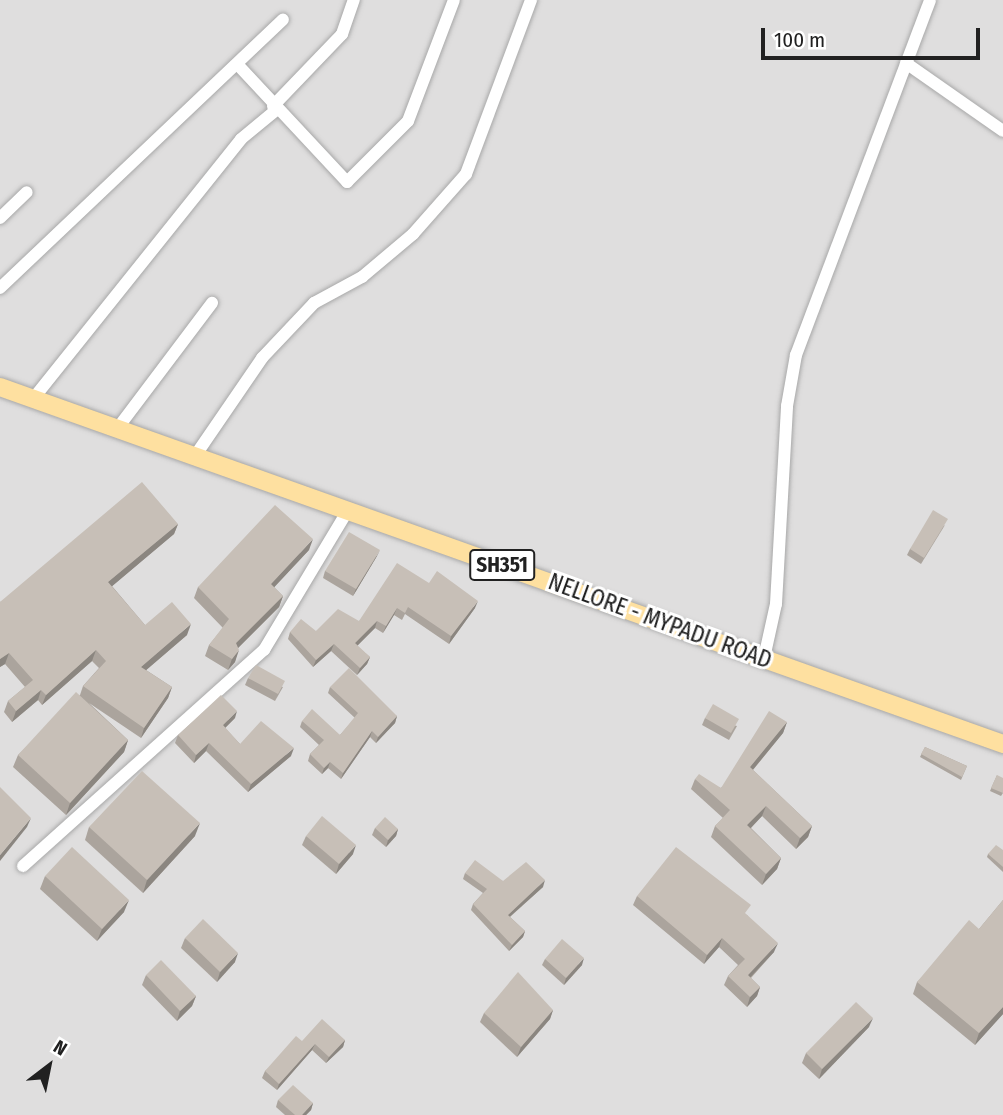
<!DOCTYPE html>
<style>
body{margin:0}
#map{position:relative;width:1003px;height:1115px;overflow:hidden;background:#f2efe8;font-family:"Fira Sans Condensed",sans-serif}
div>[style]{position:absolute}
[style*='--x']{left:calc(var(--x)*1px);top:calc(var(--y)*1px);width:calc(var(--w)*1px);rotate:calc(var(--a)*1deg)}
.residential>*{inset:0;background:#dfdede}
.roads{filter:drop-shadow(0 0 2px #a8a8a8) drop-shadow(0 0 2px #a8a8a8)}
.minor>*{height:12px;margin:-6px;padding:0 6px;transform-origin:6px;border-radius:6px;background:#fff}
.primary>*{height:18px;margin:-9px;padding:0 9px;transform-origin:9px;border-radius:9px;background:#fee0a0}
.wall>*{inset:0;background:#aba49d}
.shaded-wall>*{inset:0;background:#8b8680}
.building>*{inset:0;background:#c7bfb7}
span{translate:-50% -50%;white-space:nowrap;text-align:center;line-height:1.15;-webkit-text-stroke:6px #fff;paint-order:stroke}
.shield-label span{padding:2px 5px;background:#fff;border:2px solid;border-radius:5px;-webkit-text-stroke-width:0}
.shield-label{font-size:21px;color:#212121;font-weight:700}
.street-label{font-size:23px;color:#212121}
.north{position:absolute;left:14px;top:1031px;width:70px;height:70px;-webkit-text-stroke:5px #fff;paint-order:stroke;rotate:32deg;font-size:19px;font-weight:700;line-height:28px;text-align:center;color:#212121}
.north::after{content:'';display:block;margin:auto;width:24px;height:32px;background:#212121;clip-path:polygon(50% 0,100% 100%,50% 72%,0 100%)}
.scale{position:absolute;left:761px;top:28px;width:219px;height:32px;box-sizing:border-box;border:4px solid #212121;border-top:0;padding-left:9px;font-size:21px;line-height:24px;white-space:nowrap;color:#212121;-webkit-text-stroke:5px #fff;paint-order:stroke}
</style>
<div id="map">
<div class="residential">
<i style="clip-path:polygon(0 0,1003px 0,1003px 1115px,0 1115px)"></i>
</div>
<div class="roads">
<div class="minor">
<i style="--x:906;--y:63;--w:118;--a:35"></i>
<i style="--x:238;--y:65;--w:160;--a:47"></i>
<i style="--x:347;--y:182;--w:86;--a:-45"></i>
<i style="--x:408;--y:121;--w:129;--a:-69.2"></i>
<i style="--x:273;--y:106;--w:100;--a:-46.2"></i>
<i style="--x:342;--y:34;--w:36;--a:-71"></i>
<i style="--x:0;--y:218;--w:37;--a:-44"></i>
<i style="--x:0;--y:288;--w:390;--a:-43.5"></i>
<i style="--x:33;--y:399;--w:333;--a:-51.3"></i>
<i style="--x:241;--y:139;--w:45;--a:-39.6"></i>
<i style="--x:117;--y:429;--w:158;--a:-53"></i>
<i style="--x:195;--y:456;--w:119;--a:-55.6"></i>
<i style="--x:262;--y:358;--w:76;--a:-46.6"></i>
<i style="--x:314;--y:303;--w:55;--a:-28.4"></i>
<i style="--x:362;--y:277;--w:67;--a:-40.1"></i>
<i style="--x:413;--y:234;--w:80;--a:-48.5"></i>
<i style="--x:466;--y:174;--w:186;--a:-69.5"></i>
<i style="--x:764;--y:658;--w:55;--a:-77.5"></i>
<i style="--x:776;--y:604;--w:198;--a:-86.8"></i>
<i style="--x:787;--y:406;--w:52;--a:-80"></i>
<i style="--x:796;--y:355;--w:379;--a:-69.3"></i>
<i style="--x:23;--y:866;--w:324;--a:-41.9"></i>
<i style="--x:264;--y:650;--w:163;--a:-59"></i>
</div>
<div class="primary">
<i style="--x:0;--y:387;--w:1065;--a:19.59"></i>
</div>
</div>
<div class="wall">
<i style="clip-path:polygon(178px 524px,174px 534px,112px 586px,145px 625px,187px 635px,146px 670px,172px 687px,168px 698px,141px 738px,89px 703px,128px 740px,124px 752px,66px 815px,13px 767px,18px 755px,80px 695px,83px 686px,99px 668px,92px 661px,42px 705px,38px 700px,12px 722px,4px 712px,8px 701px,25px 687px,5px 664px,0 667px,0 602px)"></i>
<i style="clip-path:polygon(945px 525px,921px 564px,907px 555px,910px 549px)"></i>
<i style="clip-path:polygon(309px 550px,274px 587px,283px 596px,279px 607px,238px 648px,235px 662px,228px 670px,205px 656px,209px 645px,223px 628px,194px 598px,198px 587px)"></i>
<i style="clip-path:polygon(377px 556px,353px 596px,323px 578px,325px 571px)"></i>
<i style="clip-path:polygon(429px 583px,475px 608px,449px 644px,405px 614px,402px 620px,394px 615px,383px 633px,375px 628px,357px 646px,370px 657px,367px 664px,357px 675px,331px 651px,313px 667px,288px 639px,290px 632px,316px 631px,359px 621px)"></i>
<i style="clip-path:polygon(248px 678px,283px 687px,275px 701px,245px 685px)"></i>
<i style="clip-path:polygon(330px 687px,397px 716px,395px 723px,376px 743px,370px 737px,341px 779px,328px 768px,322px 774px,308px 761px,310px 754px,319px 745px,300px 727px,302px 721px,340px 735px,355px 718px,328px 693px)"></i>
<i style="clip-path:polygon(235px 718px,225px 728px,240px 744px,291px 756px,248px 792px,206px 751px,194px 763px,175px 743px,178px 735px)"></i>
<i style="clip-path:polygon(705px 718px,737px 726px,729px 740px,702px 725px)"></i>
<i style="clip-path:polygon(787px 722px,783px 733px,753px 770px,812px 826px,808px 837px,796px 849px,762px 816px,751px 828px,781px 858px,777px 869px,762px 885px,711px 837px,715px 826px,723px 818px,691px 789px,695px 779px,721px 788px)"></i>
<i style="clip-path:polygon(925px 747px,967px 766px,961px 780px,920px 757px)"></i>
<i style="clip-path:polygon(997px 775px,1003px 793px,1001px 796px,990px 791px)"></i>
<i style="clip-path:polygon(89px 827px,195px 836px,143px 893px,85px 840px)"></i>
<i style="clip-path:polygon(375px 828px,398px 829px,396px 836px,386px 847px,372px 835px)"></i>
<i style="clip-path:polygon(306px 836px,353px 854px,336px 874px,302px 845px)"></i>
<i style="clip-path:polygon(1003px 850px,1003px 872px,987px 857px,988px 854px)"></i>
<i style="clip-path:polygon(465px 873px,503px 881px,543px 887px,510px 917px,525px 931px,523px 937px,509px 951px,471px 910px,473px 904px,483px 893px,463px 879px)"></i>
<i style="clip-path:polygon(45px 876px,124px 912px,97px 941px,40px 889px)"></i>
<i style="clip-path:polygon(637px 896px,747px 915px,774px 952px,751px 978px,760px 987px,757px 996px,747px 1007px,724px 985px,728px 976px,738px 965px,719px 947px,704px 964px,633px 905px)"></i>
<i style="clip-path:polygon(1003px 900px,1003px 1014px,975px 1045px,913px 994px,917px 982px,979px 929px)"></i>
<i style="clip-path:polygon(185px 938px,235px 962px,217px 982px,181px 948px)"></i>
<i style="clip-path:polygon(545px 959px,582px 965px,564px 985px,542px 965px)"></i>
<i style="clip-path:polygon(146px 975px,196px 996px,192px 1006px,177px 1021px,142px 985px)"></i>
<i style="clip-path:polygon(553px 1010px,550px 1019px,517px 1057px,480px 1022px,484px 1013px)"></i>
<i style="clip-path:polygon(869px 1027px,819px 1079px,802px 1063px,806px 1053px)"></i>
<i style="clip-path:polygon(345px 1040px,343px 1047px,326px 1063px,312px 1050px,277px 1090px,262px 1078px,265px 1071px,302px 1041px)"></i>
<i style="clip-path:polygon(278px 1100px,313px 1103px,311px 1110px,306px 1115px,285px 1115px,276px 1107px)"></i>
</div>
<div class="shaded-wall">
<i style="clip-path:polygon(178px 524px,174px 534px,104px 593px,108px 582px)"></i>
<i style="clip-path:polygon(313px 539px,309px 550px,267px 595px,271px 584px)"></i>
<i style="clip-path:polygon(380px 550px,377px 556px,353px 596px,356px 589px)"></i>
<i style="clip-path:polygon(283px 596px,279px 607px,232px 654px,236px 643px)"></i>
<i style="clip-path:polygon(478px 601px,475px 608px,449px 644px,451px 636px)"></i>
<i style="clip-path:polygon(397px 608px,394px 615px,383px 633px,386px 626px)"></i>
<i style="clip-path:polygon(377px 621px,375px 628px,352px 651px,355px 643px)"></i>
<i style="clip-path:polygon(191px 624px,187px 635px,137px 678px,141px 667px)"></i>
<i style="clip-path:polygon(334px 644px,331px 651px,313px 667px,316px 660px)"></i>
<i style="clip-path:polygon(96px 650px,92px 661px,42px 705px,46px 695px)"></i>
<i style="clip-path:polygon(239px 650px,235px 662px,228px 670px,232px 659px)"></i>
<i style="clip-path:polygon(9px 653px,5px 664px,0 667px,0 659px)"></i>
<i style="clip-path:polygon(370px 657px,367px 664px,357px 675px,360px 668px)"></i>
<i style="clip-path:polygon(172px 687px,168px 698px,141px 738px,144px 728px)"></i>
<i style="clip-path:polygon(41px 690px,38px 700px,12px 722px,16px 711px)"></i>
<i style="clip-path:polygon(237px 711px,235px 718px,220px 733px,223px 725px)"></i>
<i style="clip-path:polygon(397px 716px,395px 723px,376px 743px,378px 737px)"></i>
<i style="clip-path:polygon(787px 722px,783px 733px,746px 778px,750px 767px)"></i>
<i style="clip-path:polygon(372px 731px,370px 737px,341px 779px,343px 773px)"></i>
<i style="clip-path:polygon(128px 740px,124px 752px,66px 815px,70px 803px)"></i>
<i style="clip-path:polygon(209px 743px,206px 751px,194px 763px,196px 755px)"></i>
<i style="clip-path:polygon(294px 748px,291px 756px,248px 792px,251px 784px)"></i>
<i style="clip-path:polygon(330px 762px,328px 768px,322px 774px,324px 768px)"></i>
<i style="clip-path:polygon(766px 806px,762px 816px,743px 836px,747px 825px)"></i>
<i style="clip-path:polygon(31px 818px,27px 827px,0 861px,0 855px)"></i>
<i style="clip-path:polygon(200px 823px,195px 836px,143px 893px,147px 880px)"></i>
<i style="clip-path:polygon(812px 826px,808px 837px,796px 849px,800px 838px)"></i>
<i style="clip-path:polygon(398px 829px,396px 836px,386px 847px,388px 840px)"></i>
<i style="clip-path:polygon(356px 845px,353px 854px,336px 874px,339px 864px)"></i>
<i style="clip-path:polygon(781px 858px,777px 869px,762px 885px,766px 874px)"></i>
<i style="clip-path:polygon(545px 880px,543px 887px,505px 921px,508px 915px)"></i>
<i style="clip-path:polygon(129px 900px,124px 912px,97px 941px,102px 929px)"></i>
<i style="clip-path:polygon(525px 931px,523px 937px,509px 951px,512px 945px)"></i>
<i style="clip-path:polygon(722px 938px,719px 947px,704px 964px,707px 955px)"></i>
<i style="clip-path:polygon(778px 943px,774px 952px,744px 984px,748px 975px)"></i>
<i style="clip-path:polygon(238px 953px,235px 962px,217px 982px,220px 972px)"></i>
<i style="clip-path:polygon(584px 958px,582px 965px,564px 985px,566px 978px)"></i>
<i style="clip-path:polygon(760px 987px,757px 996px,747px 1007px,750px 997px)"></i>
<i style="clip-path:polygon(196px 996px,192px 1006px,177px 1021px,180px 1011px)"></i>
<i style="clip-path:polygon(1003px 1007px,1003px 1014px,975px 1045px,979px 1033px)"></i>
<i style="clip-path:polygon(553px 1010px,550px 1019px,517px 1057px,521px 1047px)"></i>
<i style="clip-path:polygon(873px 1018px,869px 1027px,819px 1079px,822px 1069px)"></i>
<i style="clip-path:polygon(345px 1040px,343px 1047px,326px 1063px,329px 1057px)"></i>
<i style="clip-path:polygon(315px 1044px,312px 1050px,277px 1090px,279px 1084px)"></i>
<i style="clip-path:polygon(313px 1103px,311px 1110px,306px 1115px,302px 1115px)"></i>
</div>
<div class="building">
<i style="clip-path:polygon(142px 482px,178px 524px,108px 582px,145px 625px,172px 602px,191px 624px,141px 667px,172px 687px,144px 728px,83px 686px,106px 661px,96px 650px,46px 695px,41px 690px,16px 711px,8px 701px,33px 680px,9px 653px,0 659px,0 602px)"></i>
<i style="clip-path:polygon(275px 505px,313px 539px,271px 584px,283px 596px,236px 643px,239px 650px,232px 659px,209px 645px,229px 619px,198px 587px)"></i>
<i style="clip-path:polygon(933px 510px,948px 519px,924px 558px,910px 549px)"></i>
<i style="clip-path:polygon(349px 532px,380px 550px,356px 589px,325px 571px)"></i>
<i style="clip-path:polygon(397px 563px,429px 583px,437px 571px,478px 601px,451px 636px,408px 607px,405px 613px,397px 608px,386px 626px,377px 621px,355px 643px,370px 657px,360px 668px,334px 644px,316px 660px,290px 632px,301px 619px,316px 631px,338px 609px,359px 621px)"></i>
<i style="clip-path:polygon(256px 665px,285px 681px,278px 694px,248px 678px)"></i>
<i style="clip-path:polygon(349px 668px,397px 716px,378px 737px,372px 731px,343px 773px,330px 762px,324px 768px,310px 754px,324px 740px,302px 721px,312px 709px,340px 735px,358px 713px,330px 687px)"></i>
<i style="clip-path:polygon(76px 692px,128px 740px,70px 803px,18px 755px)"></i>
<i style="clip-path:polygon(221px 695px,237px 711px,223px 725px,240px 744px,261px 721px,294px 748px,251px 784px,209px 743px,196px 755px,178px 735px)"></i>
<i style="clip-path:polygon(713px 704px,739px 719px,731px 733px,705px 718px)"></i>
<i style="clip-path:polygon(769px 711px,787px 722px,750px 767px,812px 826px,800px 838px,766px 806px,747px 825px,781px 858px,766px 874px,715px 826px,730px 810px,695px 779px,699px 774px,721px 788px)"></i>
<i style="clip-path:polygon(925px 747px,967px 766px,962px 777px,921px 754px)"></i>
<i style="clip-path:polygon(142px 771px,200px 823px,147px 880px,89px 827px)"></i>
<i style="clip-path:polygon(997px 775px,1003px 778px,1003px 793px,991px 788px)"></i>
<i style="clip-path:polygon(0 787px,31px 818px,0 855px)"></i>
<i style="clip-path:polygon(322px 816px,356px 845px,339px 864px,306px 836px)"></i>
<i style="clip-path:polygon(385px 817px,398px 829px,388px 840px,375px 828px)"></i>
<i style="clip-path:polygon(996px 845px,1003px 850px,1003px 867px,988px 854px)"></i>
<i style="clip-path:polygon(72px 847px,129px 900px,102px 929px,45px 876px)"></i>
<i style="clip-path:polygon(676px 847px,751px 905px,745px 913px,778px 943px,748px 975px,760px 987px,750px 997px,728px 976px,745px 959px,722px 938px,707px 955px,637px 896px)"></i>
<i style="clip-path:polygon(475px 860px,503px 881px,526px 862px,545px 880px,508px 915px,525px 931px,512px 945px,473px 904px,487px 889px,465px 873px)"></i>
<i style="clip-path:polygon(1003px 900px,1003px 1007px,979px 1033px,917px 982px,969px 920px,979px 929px)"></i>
<i style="clip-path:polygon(203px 919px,238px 953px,220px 972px,185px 938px)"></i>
<i style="clip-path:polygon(562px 939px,584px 958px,566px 978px,545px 959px)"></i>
<i style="clip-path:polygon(161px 960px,196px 996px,180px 1011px,146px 975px)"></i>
<i style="clip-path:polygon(518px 972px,553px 1010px,521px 1047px,484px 1013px)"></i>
<i style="clip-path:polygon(856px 1002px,873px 1018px,822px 1069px,806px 1053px)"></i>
<i style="clip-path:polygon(322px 1019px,345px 1040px,329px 1057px,315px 1044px,279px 1084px,265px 1071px,296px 1036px,302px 1041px)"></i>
<i style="clip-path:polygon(293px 1085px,313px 1103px,302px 1115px,295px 1115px,278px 1100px)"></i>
</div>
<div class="shield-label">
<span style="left:502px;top:565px">SH351</span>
</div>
<div class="street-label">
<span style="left:660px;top:621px;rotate:20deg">NELLORE - MYPADU ROAD</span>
</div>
<div class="north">N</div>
<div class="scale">100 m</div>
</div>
